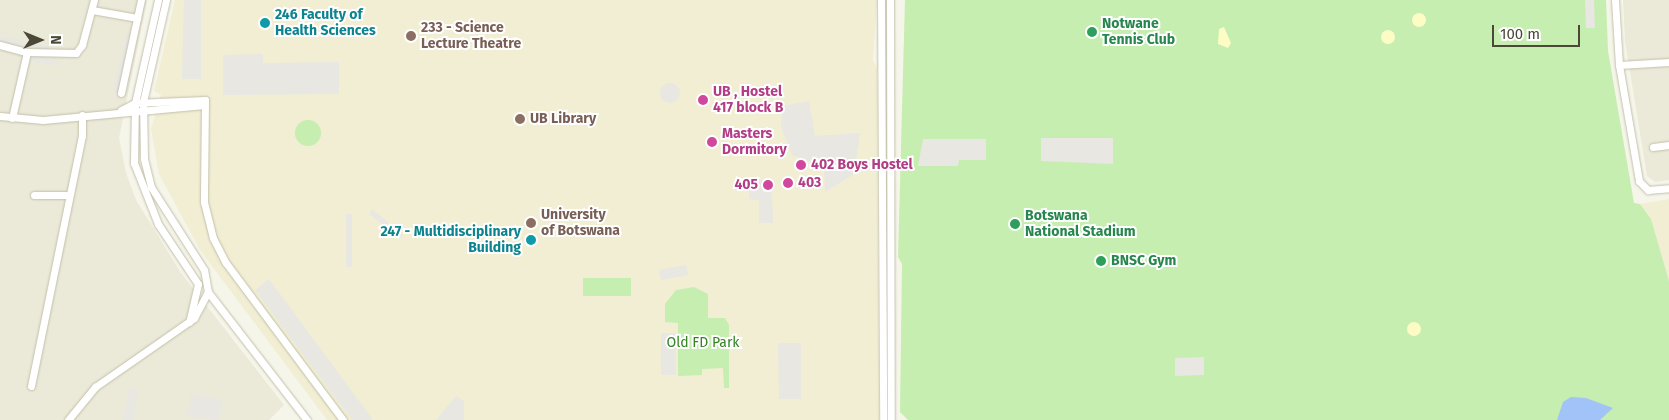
<!DOCTYPE html>
<style>
body{margin:0}
#map{position:relative;width:1669px;height:420px;overflow:hidden;background:#f6f5ea;font-family:"Fira Sans",sans-serif}
div>[style]{position:absolute}
[style*='--x']{left:calc(var(--x)*1px);top:calc(var(--y)*1px);width:calc(var(--w)*1px);rotate:calc(var(--a)*1deg)}
.residential>*{inset:0;background:#ebe9d8}
.education>*{inset:0;background:#f1eed3}
.green>*{inset:0;background:#c5eeb0}
.round{border-radius:50%}
.sand>*{inset:0;background:#fdfcc4}
.parking>*{inset:0;background:#e8e7e2}
.water>*{inset:0;background:#a2c3f8}
.roads{filter:drop-shadow(0 0 1px #c3c0ab) drop-shadow(0 0 1px #c3c0ab)}
.minor>*{height:7px;margin:-3.5px;padding:0 3.5px;transform-origin:3.5px;border-radius:3.5px;background:#fff}
.dots>*{width:14px;height:14px;translate:-50% -50%;box-sizing:border-box;border:2px solid #fff;border-radius:50%}
span{translate:-50% -50%;white-space:nowrap;text-align:center;line-height:1.15;-webkit-text-stroke:4px #fff;paint-order:stroke}
.culture-label{font-size:14px;color:#0d838f;font-weight:700}
.left{translate:0 -50%;text-align:left}
.right{translate:-100% -50%;text-align:right}
.leisure-label{font-size:14px;color:#27864d;font-weight:700}
.education-label{font-size:14px;color:#785e54;font-weight:700}
.hotel-label{font-size:14px;color:#b23c85;font-weight:700}
.park-label{font-size:14px;color:#348423}
.north{position:absolute;left:15px;top:15px;width:50px;height:50px;-webkit-text-stroke:4px #fff;paint-order:stroke;rotate:90deg;font-size:14px;font-weight:700;line-height:20px;text-align:center;color:#4b4837}
.north::after{content:'';display:block;margin:auto;width:18px;height:22px;background:#4b4837;clip-path:polygon(50% 0,100% 100%,50% 72%,0 100%)}
.scale{position:absolute;left:1492px;top:25px;width:88px;height:22px;box-sizing:border-box;border:2px solid #4b4837;border-top:0;padding-left:6px;font-size:15px;line-height:18px;white-space:nowrap;color:#4b4837;-webkit-text-stroke:4px #fff;paint-order:stroke}
</style>
<div id="map">
<div class="residential">
<i style="clip-path:polygon(0 0,147px 0,119px 138px,126px 173px,136px 200px,181px 273px,284px 405px,269px 420px,0 420px)"></i>
<i style="clip-path:polygon(1623px 0,1669px 0,1669px 180px,1655px 182px,1647px 176px,1625px 41px)"></i>
</div>
<div class="education">
<i style="clip-path:polygon(175px 0,877px 0,873px 60px,877px 69px,879px 420px,327px 420px,200px 250px,159px 174px,151px 129px,161px 95px,154px 91px)"></i>
<i style="clip-path:polygon(1669px 199px,1669px 281px,1651px 219px,1640px 204px)"></i>
</div>
<div class="green">
<i style="clip-path:polygon(905px 0,1606px 0,1608px 51px,1634px 203px,1640px 204px,1651px 219px,1669px 281px,1669px 420px,908px 420px,900px 412px,902px 264px,898px 257px)"></i>
<i class="round" style="left:295px;top:120px;width:26px;height:26px"></i>
<i style="clip-path:polygon(583px 278px,631px 278px,631px 296px,583px 296px)"></i>
<i style="clip-path:polygon(694px 287px,708px 294px,708px 318px,725px 318px,729px 325px,729px 388px,724px 388px,723px 368px,702px 369px,702px 375px,678px 376px,678px 323px,665px 322px,665px 304px,676px 290px)"></i>
</div>
<div class="sand">
<i class="round" style="left:1412px;top:13px;width:14px;height:14px"></i>
<i style="clip-path:polygon(1224px 27px,1231px 43px,1228px 48px,1218px 44px,1219px 29px)"></i>
<i class="round" style="left:1381px;top:30px;width:14px;height:14px"></i>
<i class="round" style="left:1407px;top:322px;width:14px;height:14px"></i>
</div>
<div class="parking">
<i style="clip-path:polygon(184px 0,201px 0,201px 79px,182px 79px)"></i>
<i style="clip-path:polygon(1585px 0,1594px 0,1595px 28px,1586px 28px)"></i>
<i style="clip-path:polygon(127px 32px,131px 33px,117px 93px,113px 92px)"></i>
<i style="clip-path:polygon(0 36px,50px 47px,49px 51px,0 41px)"></i>
<i style="clip-path:polygon(30px 54px,59px 61px,57px 66px,29px 60px)"></i>
<i style="clip-path:polygon(263px 54px,263px 63px,339px 62px,339px 94px,223px 95px,223px 55px)"></i>
<i class="round" style="left:660px;top:83px;width:20px;height:20px"></i>
<i style="clip-path:polygon(809px 101px,815px 136px,860px 133px,854px 174px,825px 192px,824px 167px,792px 155px,781px 127px,783px 106px)"></i>
<i style="clip-path:polygon(1041px 138px,1113px 138px,1113px 164px,1041px 161px)"></i>
<i style="clip-path:polygon(923px 139px,986px 139px,986px 160px,959px 160px,958px 166px,918px 166px)"></i>
<i style="clip-path:polygon(749px 180px,763px 180px,763px 192px,772px 192px,773px 223px,759px 223px,759px 200px,749px 199px)"></i>
<i style="clip-path:polygon(372px 209px,403px 234px,400px 238px,369px 214px)"></i>
<i style="clip-path:polygon(346px 214px,352px 214px,352px 267px,346px 267px)"></i>
<i style="clip-path:polygon(686px 265px,688px 275px,661px 280px,659px 270px)"></i>
<i style="clip-path:polygon(269px 279px,373px 420px,352px 420px,255px 290px)"></i>
<i style="clip-path:polygon(661px 333px,676px 333px,676px 375px,661px 375px)"></i>
<i style="clip-path:polygon(778px 343px,801px 343px,801px 399px,779px 399px)"></i>
<i style="clip-path:polygon(1204px 357px,1204px 375px,1175px 376px,1175px 358px)"></i>
<i style="clip-path:polygon(129px 388px,138px 390px,133px 420px,123px 420px)"></i>
<i style="clip-path:polygon(191px 394px,222px 399px,219px 420px,187px 417px)"></i>
<i style="clip-path:polygon(456px 396px,464px 401px,464px 420px,436px 420px)"></i>
</div>
<div class="water">
<i style="clip-path:polygon(1571px 397px,1586px 398px,1613px 408px,1600px 420px,1557px 420px,1563px 402px)"></i>
</div>
<div class="roads">
<div class="minor">
<i style="--x:158;--y:0;--w:106;--a:102.6"></i>
<i style="--x:135;--y:103;--w:60;--a:91"></i>
<i style="--x:134;--y:163;--w:66;--a:68.5"></i>
<i style="--x:158;--y:224;--w:72;--a:56.3"></i>
<i style="--x:198;--y:284;--w:39;--a:103"></i>
<i style="--x:881;--y:0;--w:420;--a:89.7"></i>
<i style="--x:890;--y:0;--w:420;--a:89.9"></i>
<i style="--x:1615;--y:0;--w:65;--a:86.5"></i>
<i style="--x:1619;--y:65;--w:118;--a:80.2"></i>
<i style="--x:1639;--y:181;--w:13;--a:45"></i>
<i style="--x:1648;--y:190;--w:21;--a:-5"></i>
<i style="--x:92;--y:10;--w:46;--a:10.1"></i>
<i style="--x:0;--y:45;--w:28;--a:15"></i>
<i style="--x:27;--y:52;--w:49;--a:1.2"></i>
<i style="--x:76;--y:53;--w:10;--a:-53"></i>
<i style="--x:82;--y:45;--w:47;--a:-75.1"></i>
<i style="--x:1619;--y:65;--w:50;--a:-3.4"></i>
<i style="--x:121;--y:93;--w:95;--a:-77.9"></i>
<i style="--x:121;--y:110;--w:16;--a:-27"></i>
<i style="--x:135;--y:103;--w:70;--a:-2.5"></i>
<i style="--x:205;--y:100;--w:102;--a:90.6"></i>
<i style="--x:204;--y:202;--w:37;--a:76"></i>
<i style="--x:213;--y:238;--w:28;--a:63"></i>
<i style="--x:226;--y:263;--w:196;--a:53.3"></i>
<i style="--x:0;--y:116;--w:43;--a:5.3"></i>
<i style="--x:43;--y:120;--w:162;--a:-5.3"></i>
<i style="--x:12;--y:118;--w:68;--a:-77.2"></i>
<i style="--x:1653;--y:147;--w:16;--a:-7"></i>
<i style="--x:34;--y:195;--w:35;--a:0"></i>
<i style="--x:208;--y:292;--w:162;--a:52.3"></i>
<i style="--x:31;--y:386;--w:255;--a:-78.5"></i>
<i style="--x:82;--y:136;--w:21;--a:-90"></i>
<i style="--x:68;--y:420;--w:43;--a:-50.7"></i>
<i style="--x:95;--y:387;--w:121;--a:-34.9"></i>
<i style="--x:194;--y:318;--w:30;--a:-62"></i>
<i style="--x:208;--y:292;--w:22;--a:-100"></i>
<i style="--x:204;--y:270;--w:98;--a:-122.6"></i>
<i style="--x:151;--y:187;--w:30;--a:-104"></i>
<i style="--x:144;--y:158;--w:56;--a:-91"></i>
<i style="--x:143;--y:102;--w:105;--a:-77.3"></i>
</div>
</div>
<div class="dots">
<i style="left:265px;top:23px;background:#0f9aa8"></i>
<i style="left:1092px;top:32px;background:#2e9e5b"></i>
<i style="left:411px;top:36px;background:#8d6e63"></i>
<i style="left:703px;top:100px;background:#d1479c"></i>
<i style="left:520px;top:119px;background:#8d6e63"></i>
<i style="left:712px;top:142px;background:#d1479c"></i>
<i style="left:801px;top:165px;background:#d1479c"></i>
<i style="left:788px;top:183px;background:#d1479c"></i>
<i style="left:768px;top:185px;background:#d1479c"></i>
<i style="left:531px;top:223px;background:#8d6e63"></i>
<i style="left:1015px;top:224px;background:#2e9e5b"></i>
<i style="left:531px;top:240px;background:#0f9aa8"></i>
<i style="left:1101px;top:261px;background:#2e9e5b"></i>
</div>
<div class="culture-label">
<span class="left" style="left:275px;top:23px">246 Faculty of<br>Health Sciences</span>
<span class="right" style="left:521px;top:240px">247 - Multidisciplinary<br>Building</span>
</div>
<div class="leisure-label">
<span class="left" style="left:1102px;top:32px">Notwane<br>Tennis Club</span>
<span class="left" style="left:1025px;top:224px">Botswana<br>National Stadium</span>
<span class="left" style="left:1111px;top:261px">BNSC Gym</span>
</div>
<div class="education-label">
<span class="left" style="left:421px;top:36px">233 - Science<br>Lecture Theatre</span>
<span class="left" style="left:530px;top:119px">UB Library</span>
<span class="left" style="left:541px;top:223px">University<br>of Botswana</span>
</div>
<div class="hotel-label">
<span class="left" style="left:713px;top:100px">UB , Hostel<br>417 block B</span>
<span class="left" style="left:722px;top:142px">Masters<br>Dormitory</span>
<span class="left" style="left:811px;top:165px">402 Boys Hostel</span>
<span class="left" style="left:798px;top:183px">403</span>
<span class="right" style="left:758px;top:185px">405</span>
</div>
<div class="park-label">
<span style="left:703px;top:343px">Old FD Park</span>
</div>
<div class="north">N</div>
<div class="scale">100 m</div>
</div>
